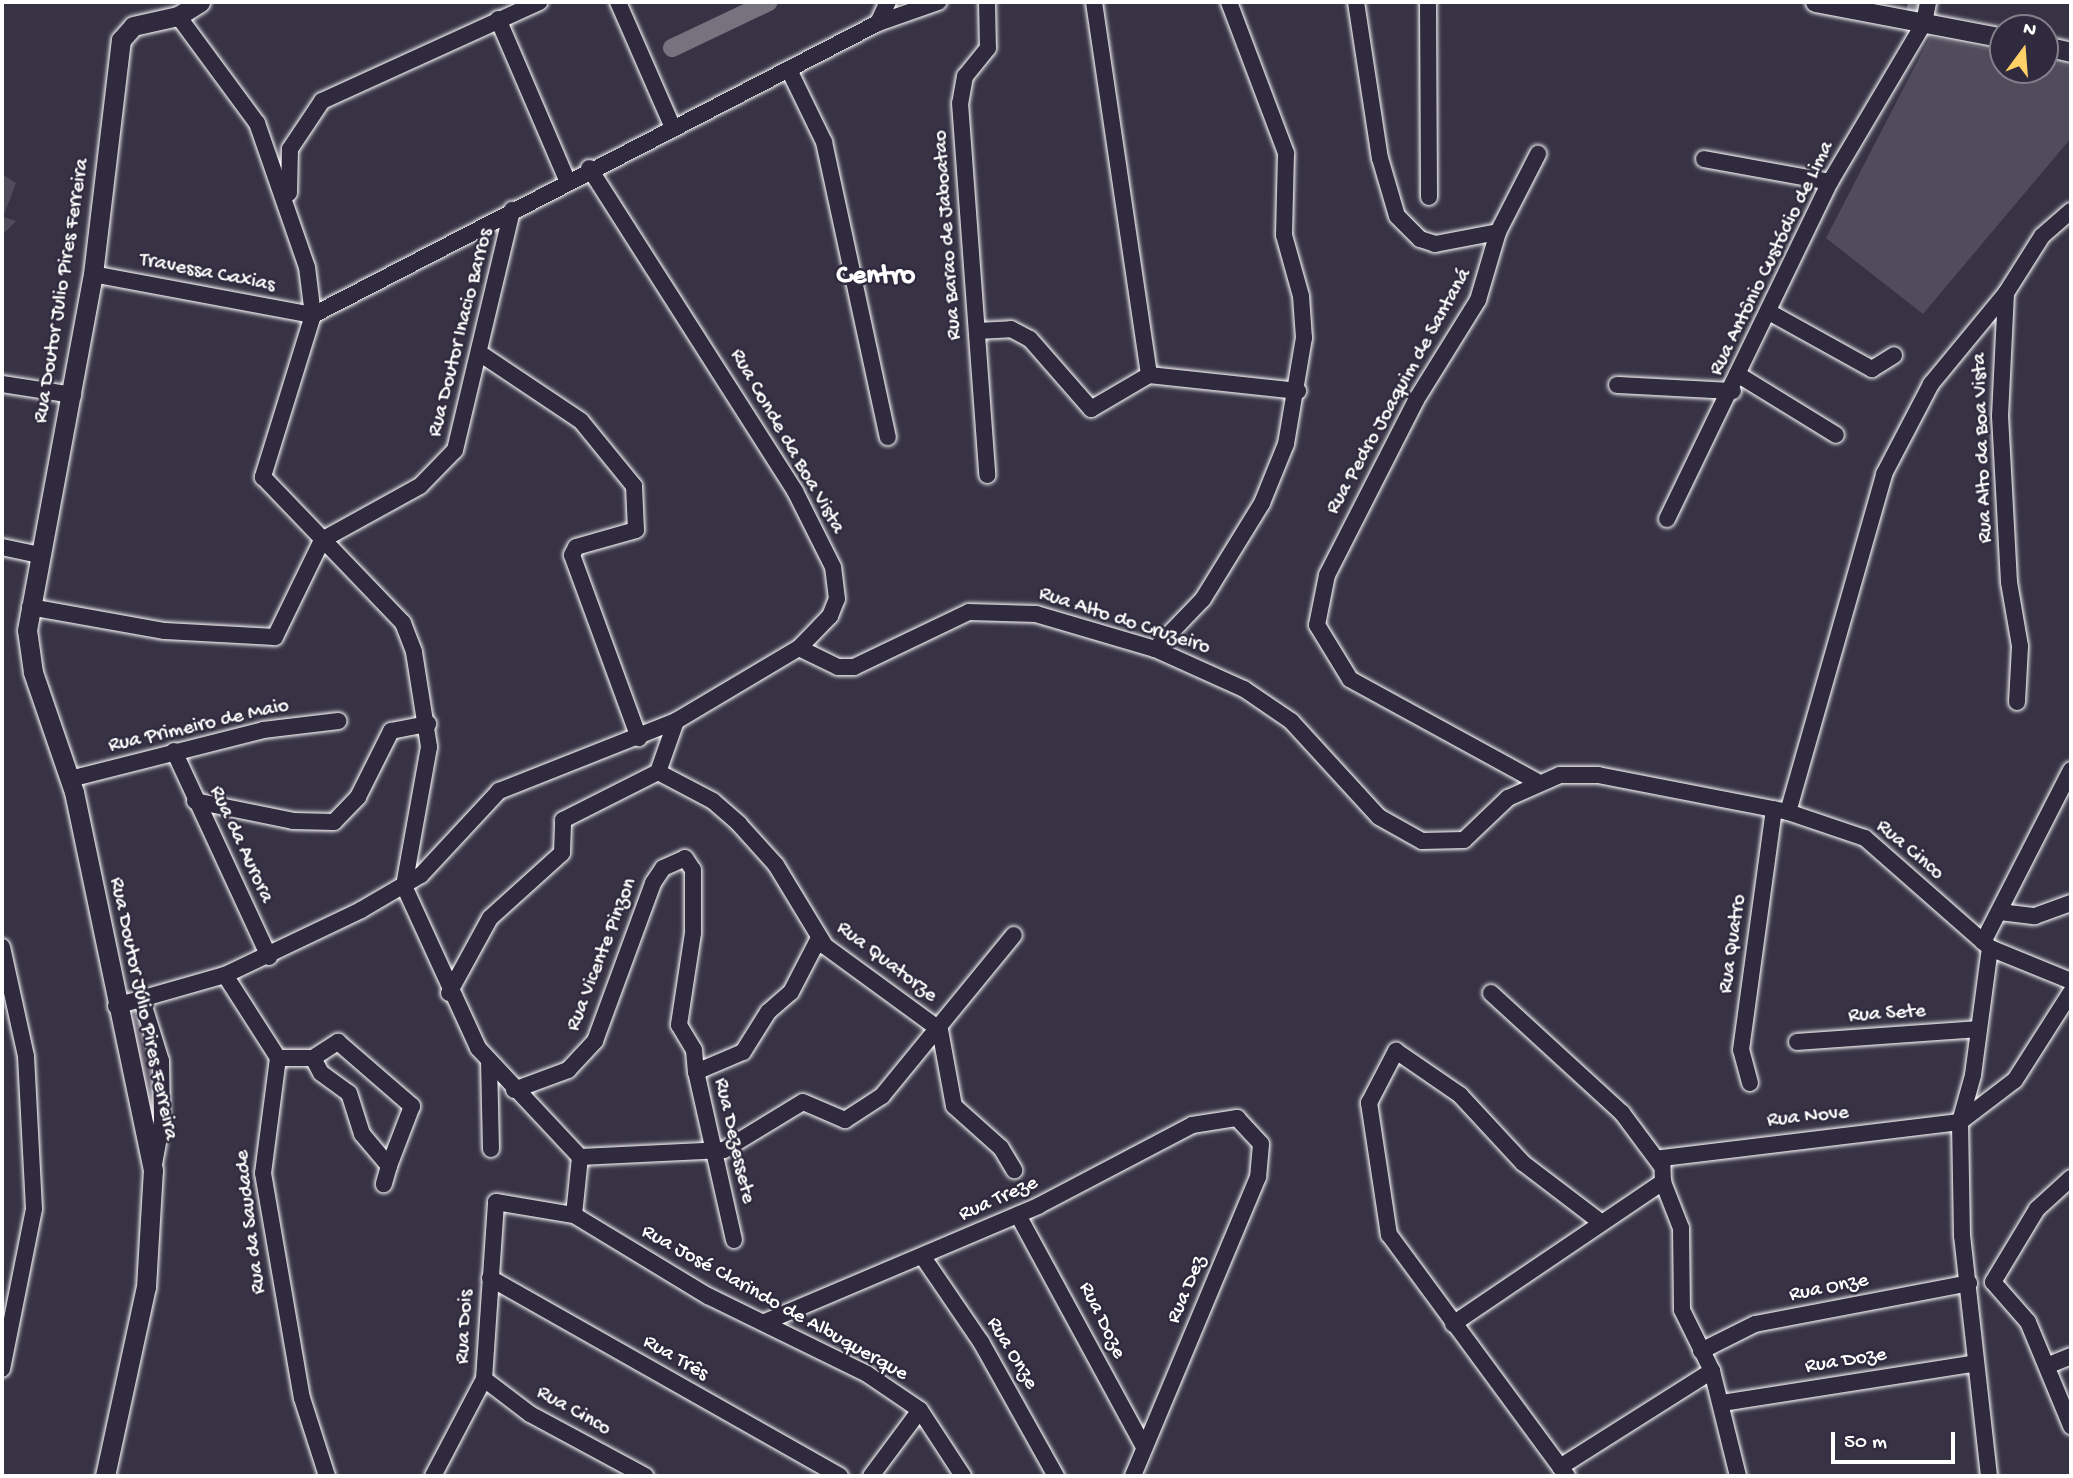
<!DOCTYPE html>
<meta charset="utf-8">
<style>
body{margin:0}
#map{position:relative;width:2073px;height:1478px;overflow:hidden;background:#373345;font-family:"Gochi Hand",sans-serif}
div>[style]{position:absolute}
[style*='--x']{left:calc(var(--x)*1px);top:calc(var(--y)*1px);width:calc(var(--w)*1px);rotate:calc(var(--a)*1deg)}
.green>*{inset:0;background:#514c5c}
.canal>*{height:18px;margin:-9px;padding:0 9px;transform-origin:9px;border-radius:9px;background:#76737f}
.roads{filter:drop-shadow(0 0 2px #fff) drop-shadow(0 0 2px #fff)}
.minor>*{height:16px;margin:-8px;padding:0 8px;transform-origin:8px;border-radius:8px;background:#2f2a3d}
.tertiary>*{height:19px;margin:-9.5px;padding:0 9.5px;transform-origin:9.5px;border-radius:9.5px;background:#2f2a3d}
span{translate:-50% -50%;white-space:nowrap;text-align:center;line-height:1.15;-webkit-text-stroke:5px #2f2a3d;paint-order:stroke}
.street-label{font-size:21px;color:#fff}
.district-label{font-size:28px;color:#fff;font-weight:700}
.frame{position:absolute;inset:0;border:4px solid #fff;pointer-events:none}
.north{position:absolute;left:1989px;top:14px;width:70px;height:70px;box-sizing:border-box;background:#2f2a3d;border:2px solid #827f8b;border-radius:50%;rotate:16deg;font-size:19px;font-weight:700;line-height:28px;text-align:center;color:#fff}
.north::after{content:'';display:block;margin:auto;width:24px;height:32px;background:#ffd166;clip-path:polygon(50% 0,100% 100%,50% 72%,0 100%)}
.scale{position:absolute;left:1831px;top:1432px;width:124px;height:32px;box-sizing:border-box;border:4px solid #fff;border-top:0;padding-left:9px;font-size:21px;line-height:24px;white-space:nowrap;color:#fff;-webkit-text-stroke:5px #2f2a3d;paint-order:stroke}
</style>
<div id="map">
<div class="green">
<i style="clip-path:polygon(1930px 37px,2003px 52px,2003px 70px,2045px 70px,2045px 61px,2071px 66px,2071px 138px,1923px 314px,1826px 238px)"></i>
<i style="clip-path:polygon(2px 174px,16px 183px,3px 217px,16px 221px,2px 235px)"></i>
<i style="clip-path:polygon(148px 1011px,167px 1063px,162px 1199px,153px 1194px,127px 1019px)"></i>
</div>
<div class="canal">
<i style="--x:1915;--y:16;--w:14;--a:-82"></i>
<i style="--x:672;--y:48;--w:107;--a:-25.4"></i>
</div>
<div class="roads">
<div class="minor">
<i style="--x:618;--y:2;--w:137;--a:66.4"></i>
<i style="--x:987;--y:2;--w:46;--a:88.8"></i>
<i style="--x:988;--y:48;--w:36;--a:129"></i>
<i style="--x:965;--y:76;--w:27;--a:100"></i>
<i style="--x:960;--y:103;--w:373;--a:85.8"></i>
<i style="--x:1094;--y:2;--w:377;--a:81.6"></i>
<i style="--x:1356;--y:2;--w:158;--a:81.3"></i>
<i style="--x:1380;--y:158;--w:60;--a:73.7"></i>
<i style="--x:1397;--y:216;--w:33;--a:45"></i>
<i style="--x:1420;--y:239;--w:16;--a:18"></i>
<i style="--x:1435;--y:244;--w:64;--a:-10.8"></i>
<i style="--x:1428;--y:2;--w:195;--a:89.7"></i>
<i style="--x:178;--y:16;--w:133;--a:53.6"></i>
<i style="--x:257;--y:123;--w:152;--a:70.9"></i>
<i style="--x:307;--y:267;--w:48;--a:82.9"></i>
<i style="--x:313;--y:315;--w:170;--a:107.2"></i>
<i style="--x:263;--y:477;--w:202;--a:46.2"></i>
<i style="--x:403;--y:623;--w:31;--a:69"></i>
<i style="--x:414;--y:652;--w:96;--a:81"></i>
<i style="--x:429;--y:747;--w:141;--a:100.2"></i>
<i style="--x:404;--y:886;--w:178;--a:65.4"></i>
<i style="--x:478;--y:1048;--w:149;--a:46.9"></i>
<i style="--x:580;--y:1157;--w:58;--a:95.9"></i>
<i style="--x:498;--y:19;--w:175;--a:66.8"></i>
<i style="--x:878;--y:23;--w:23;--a:-65"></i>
<i style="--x:790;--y:72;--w:78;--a:64.1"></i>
<i style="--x:824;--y:142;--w:302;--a:77.8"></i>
<i style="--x:1704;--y:159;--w:128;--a:10.3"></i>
<i style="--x:289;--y:193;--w:44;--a:-88.7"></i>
<i style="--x:290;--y:149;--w:58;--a:-56.3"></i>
<i style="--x:322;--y:101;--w:239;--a:-24.5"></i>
<i style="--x:93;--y:274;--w:224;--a:10.6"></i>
<i style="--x:1769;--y:312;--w:118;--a:29"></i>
<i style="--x:1872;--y:369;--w:26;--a:-32"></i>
<i style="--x:313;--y:315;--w:636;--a:-27.33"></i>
<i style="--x:878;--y:23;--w:64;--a:-19.3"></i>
<i style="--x:977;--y:331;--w:34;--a:-3"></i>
<i style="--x:1011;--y:329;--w:21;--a:28"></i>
<i style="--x:1030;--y:339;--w:93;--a:48.9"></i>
<i style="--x:1091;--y:409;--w:67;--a:-30.4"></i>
<i style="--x:1149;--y:375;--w:150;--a:6.1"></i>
<i style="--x:481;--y:354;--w:120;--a:33.8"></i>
<i style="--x:581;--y:421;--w:84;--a:50.8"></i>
<i style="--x:634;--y:486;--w:44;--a:87.4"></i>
<i style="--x:636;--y:530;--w:62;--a:164.2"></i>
<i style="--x:576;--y:547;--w:9;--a:117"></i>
<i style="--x:572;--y:555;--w:195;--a:69.9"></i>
<i style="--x:1737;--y:374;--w:116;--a:31.6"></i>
<i style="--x:2;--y:384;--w:72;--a:8.8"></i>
<i style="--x:1617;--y:385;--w:116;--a:3"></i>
<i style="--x:1667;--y:519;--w:374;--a:-64.2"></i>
<i style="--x:1830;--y:182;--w:185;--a:-59.4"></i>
<i style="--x:1924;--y:23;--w:21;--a:-79"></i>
<i style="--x:2;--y:547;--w:38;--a:12"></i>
<i style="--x:30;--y:607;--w:137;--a:10.1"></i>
<i style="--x:165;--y:631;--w:110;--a:3.1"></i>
<i style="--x:275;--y:637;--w:108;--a:-64.1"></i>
<i style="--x:322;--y:540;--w:112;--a:-28.9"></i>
<i style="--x:420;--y:486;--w:50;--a:-45.8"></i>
<i style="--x:455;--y:450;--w:247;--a:-76.6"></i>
<i style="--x:799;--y:648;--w:43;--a:26"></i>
<i style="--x:838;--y:667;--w:16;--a:0"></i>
<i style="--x:854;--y:667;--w:127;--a:-25.6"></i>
<i style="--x:969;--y:612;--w:67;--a:1.7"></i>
<i style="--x:1036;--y:614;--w:124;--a:16.4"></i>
<i style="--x:1155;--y:649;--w:98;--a:24.2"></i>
<i style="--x:1244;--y:689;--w:57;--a:34.2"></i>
<i style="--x:1291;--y:721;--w:130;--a:47.5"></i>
<i style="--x:1379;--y:817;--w:49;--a:29.2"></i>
<i style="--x:1422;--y:841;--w:42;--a:-1.4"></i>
<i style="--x:1464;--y:840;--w:61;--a:-43.7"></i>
<i style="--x:1508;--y:798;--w:57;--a:-23.9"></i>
<i style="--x:1560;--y:775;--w:38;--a:0"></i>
<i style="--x:1598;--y:775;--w:194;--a:11"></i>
<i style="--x:1788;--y:812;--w:81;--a:18.7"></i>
<i style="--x:1865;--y:838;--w:167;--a:41.3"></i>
<i style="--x:1990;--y:948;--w:87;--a:22.2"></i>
<i style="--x:1155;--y:649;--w:69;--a:-46.2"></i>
<i style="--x:1203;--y:599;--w:113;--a:-58.4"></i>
<i style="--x:1262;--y:503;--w:64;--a:-67.9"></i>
<i style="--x:1286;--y:444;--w:108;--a:-80.4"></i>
<i style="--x:1304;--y:338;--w:42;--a:-94.1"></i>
<i style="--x:1301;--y:296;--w:63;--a:-105.6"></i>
<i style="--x:1284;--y:235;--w:82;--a:-88.6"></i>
<i style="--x:1286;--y:153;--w:161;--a:-110.7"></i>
<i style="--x:2017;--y:702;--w:56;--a:-86.9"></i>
<i style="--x:2020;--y:646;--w:65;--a:-99.8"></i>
<i style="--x:2009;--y:582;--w:166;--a:-93.1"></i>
<i style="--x:2000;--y:416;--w:123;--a:-87.2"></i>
<i style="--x:2006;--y:293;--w:67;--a:-57.7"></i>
<i style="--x:2042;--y:236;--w:38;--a:-41"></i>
<i style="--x:676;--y:721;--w:54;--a:109.4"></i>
<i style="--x:658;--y:772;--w:62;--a:27.8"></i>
<i style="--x:713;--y:801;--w:35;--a:41"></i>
<i style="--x:739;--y:824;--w:55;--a:47.9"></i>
<i style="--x:776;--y:865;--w:95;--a:58.8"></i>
<i style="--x:825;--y:946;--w:142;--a:36.1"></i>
<i style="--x:174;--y:751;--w:227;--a:65.2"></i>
<i style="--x:70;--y:779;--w:199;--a:-14.2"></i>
<i style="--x:263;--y:730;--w:76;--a:-6.8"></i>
<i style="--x:1536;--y:781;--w:212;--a:-151.3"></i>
<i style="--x:1350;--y:679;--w:63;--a:-121.4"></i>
<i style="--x:1317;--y:625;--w:51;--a:-78.7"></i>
<i style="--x:1327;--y:575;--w:196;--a:-63"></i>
<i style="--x:1416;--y:400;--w:118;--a:-58.2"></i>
<i style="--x:1478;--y:300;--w:71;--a:-73.6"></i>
<i style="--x:1498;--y:232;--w:88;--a:-62.9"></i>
<i style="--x:195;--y:801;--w:100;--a:11.5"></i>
<i style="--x:293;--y:821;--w:41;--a:1.4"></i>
<i style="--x:334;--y:822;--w:35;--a:-46"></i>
<i style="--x:358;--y:797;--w:74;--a:-63.4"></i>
<i style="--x:391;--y:731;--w:38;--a:-11"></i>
<i style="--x:1788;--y:812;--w:351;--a:-74.1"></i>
<i style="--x:1884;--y:474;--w:102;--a:-62.4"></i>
<i style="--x:1931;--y:384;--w:118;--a:-50.5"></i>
<i style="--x:2000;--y:912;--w:35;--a:7"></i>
<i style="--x:2035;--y:916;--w:38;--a:-20"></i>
<i style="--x:1983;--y:942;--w:193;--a:-62.9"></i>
<i style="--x:2;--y:947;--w:112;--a:77.6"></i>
<i style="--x:26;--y:1056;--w:153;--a:87"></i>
<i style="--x:34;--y:1209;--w:163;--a:101.3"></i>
<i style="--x:225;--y:975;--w:98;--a:57.4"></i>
<i style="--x:449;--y:993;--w:85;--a:-61.3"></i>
<i style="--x:490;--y:918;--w:97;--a:-42.1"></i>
<i style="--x:562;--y:853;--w:33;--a:-88"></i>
<i style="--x:563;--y:820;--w:106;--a:-26.8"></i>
<i style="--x:1491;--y:993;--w:178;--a:42.5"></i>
<i style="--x:1622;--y:1113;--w:64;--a:53.3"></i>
<i style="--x:142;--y:1000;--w:64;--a:72.7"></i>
<i style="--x:161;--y:1061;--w:60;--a:89"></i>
<i style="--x:162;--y:1121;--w:44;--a:100.5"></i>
<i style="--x:116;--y:1006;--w:113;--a:-15.9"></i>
<i style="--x:225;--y:975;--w:151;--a:-25.5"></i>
<i style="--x:361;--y:910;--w:69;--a:-30.3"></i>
<i style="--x:421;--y:875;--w:115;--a:-47.1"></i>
<i style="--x:499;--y:791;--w:190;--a:-21.6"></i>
<i style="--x:676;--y:721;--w:143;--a:-30.7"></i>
<i style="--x:799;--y:648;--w:45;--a:-45.9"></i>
<i style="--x:830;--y:616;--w:18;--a:-68"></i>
<i style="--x:837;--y:599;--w:32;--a:-97"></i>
<i style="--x:833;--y:567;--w:85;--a:-116.6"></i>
<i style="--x:795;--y:491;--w:383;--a:-122.5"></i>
<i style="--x:940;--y:1030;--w:77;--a:79.6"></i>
<i style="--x:954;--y:1106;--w:63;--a:41.8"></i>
<i style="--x:1001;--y:1148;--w:26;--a:59"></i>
<i style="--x:1797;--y:1042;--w:182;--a:-4.1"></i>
<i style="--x:278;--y:1058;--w:116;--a:97.4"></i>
<i style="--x:263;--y:1173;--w:228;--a:80.2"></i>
<i style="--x:302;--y:1398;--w:82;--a:72.2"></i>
<i style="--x:278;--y:1058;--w:35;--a:0"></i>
<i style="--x:313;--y:1058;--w:17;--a:62"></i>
<i style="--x:321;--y:1073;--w:34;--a:36"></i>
<i style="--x:349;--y:1093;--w:43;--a:72.4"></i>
<i style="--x:362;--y:1134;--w:42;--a:49.8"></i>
<i style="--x:389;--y:1166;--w:19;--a:106"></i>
<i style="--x:313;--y:1058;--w:30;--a:-33"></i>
<i style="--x:338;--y:1042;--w:98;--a:40.9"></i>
<i style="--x:412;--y:1106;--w:64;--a:111"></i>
<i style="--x:489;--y:1061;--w:88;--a:88.7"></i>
<i style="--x:1750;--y:1083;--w:34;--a:-105"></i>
<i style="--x:1741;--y:1050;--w:243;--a:-82.2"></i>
<i style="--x:514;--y:1090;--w:58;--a:-20.3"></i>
<i style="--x:568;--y:1070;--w:40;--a:-47"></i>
<i style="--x:595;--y:1041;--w:168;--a:-69.8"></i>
<i style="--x:653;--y:883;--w:18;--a:-56"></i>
<i style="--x:663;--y:868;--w:24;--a:-24"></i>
<i style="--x:685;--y:858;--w:14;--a:56"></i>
<i style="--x:693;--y:870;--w:63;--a:90"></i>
<i style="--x:693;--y:933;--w:93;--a:98.7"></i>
<i style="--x:679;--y:1025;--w:29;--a:59"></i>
<i style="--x:694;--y:1050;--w:22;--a:85"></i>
<i style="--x:580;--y:1157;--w:144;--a:-2.8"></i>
<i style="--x:724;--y:1150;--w:92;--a:-31.3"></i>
<i style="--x:803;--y:1102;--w:46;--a:23.2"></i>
<i style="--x:845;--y:1120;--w:44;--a:-33"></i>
<i style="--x:882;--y:1096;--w:208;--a:-50.7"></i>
<i style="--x:1018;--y:1215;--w:264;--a:61.5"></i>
<i style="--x:734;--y:1240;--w:172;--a:-102.7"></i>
<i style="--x:696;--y:1072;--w:51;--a:-23.1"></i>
<i style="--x:743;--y:1052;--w:47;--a:-58"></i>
<i style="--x:768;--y:1012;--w:30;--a:-41"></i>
<i style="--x:791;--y:992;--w:59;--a:-62.6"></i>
<i style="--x:923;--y:1257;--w:103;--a:55.7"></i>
<i style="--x:981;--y:1342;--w:154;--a:60.8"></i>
<i style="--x:490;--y:1278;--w:402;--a:29.5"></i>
<i style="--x:1993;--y:1282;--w:53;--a:48.8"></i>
<i style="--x:2028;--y:1322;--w:113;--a:67.5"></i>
<i style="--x:1993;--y:1282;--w:85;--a:-58.9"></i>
<i style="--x:2037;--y:1209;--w:46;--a:-42.4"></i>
<i style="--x:765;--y:1322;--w:297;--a:-23"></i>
<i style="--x:1038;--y:1206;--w:174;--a:-27.7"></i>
<i style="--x:1192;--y:1125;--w:46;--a:-8.8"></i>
<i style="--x:1237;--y:1118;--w:35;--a:47"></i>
<i style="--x:1261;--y:1144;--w:33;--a:95"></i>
<i style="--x:1258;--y:1177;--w:324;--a:112.7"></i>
<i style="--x:1453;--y:1324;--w:254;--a:-34.1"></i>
<i style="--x:1701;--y:1351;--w:60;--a:-26.6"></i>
<i style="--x:1755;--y:1324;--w:218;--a:-10.8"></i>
<i style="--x:2049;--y:1365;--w:24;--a:-22"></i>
<i style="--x:484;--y:1379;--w:58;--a:37.3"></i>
<i style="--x:530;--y:1414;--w:131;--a:28.3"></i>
<i style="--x:1722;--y:1403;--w:257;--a:-8.9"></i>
<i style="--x:1560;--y:1467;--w:180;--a:-32.3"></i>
<i style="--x:433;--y:1476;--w:110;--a:-62.3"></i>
<i style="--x:484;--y:1379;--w:177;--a:-86.1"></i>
<i style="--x:496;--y:1202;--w:79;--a:9.5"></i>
<i style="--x:574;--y:1215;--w:157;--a:31.2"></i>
<i style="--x:708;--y:1296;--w:177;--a:26.1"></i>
<i style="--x:867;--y:1374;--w:64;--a:34.2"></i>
<i style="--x:920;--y:1410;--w:79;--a:56.9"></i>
<i style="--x:871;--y:1476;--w:82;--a:-53.4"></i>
<i style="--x:1567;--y:1476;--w:300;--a:-126.4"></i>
<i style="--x:1389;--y:1235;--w:134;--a:-98.6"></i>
<i style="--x:1369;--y:1103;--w:59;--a:-62.6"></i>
<i style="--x:1396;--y:1051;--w:78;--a:34.5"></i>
<i style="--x:1460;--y:1095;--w:93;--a:47.2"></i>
<i style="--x:1523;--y:1163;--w:96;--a:37.3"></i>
<i style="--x:1738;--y:1476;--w:108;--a:-103.9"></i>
<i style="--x:1712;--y:1371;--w:68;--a:-116.2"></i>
<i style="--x:1682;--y:1310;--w:82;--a:-90.7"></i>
<i style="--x:1681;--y:1228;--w:49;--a:-111.4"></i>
<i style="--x:1663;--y:1182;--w:24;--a:-92"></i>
<i style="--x:1662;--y:1158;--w:300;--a:-6.9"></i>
<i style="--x:1960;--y:1122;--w:69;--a:-37.4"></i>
<i style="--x:2015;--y:1080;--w:104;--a:-57.5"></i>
<i style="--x:1989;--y:1476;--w:242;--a:-96.4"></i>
<i style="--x:1962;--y:1236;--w:114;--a:-91"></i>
<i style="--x:1960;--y:1122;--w:49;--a:-74.5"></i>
<i style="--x:1973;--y:1075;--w:128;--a:-82.4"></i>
</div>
<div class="tertiary">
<i style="--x:1815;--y:2;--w:191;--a:10.8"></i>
<i style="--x:2045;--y:46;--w:27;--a:13"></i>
<i style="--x:105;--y:1476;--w:193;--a:-77.8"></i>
<i style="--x:146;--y:1287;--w:117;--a:-86.6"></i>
<i style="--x:153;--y:1170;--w:386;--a:-101.8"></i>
<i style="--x:74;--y:792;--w:127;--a:-108.9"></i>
<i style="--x:33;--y:672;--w:42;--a:-98.1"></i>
<i style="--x:27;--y:630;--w:362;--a:-79.5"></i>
<i style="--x:93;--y:274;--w:236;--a:-83.2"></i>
<i style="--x:121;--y:40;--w:18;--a:-49"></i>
<i style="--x:133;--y:26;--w:46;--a:-12.5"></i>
<i style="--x:178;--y:16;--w:26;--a:-32"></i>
</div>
</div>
<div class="street-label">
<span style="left:949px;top:235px;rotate:-94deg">Rua Barao de Jaboatao</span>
<span style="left:1773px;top:259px;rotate:-64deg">Rua Antônio Custódio de Lima</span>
<span style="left:207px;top:274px;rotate:11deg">Travessa Caxias</span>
<span style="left:63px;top:291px;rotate:-81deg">Rua Doutor Julio Pires Ferreira</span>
<span style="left:462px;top:333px;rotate:-76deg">Rua Doutor Inacio Barros</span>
<span style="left:1400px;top:392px;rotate:-61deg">Rua Pedro Joaquim de Santaná</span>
<span style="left:786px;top:442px;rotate:60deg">Rua Conde da Boa Vista</span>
<span style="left:1984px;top:448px;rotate:-92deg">Rua Alto da Boa Vista</span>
<span style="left:1124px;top:622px;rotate:18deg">Rua Alto do Cruzeiro</span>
<span style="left:199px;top:727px;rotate:-13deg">Rua Primeiro de Maio</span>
<span style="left:240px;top:845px;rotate:65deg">Rua da Aurora</span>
<span style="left:1909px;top:851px;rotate:40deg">Rua Cinco</span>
<span style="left:1734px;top:944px;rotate:-82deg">Rua Quatro</span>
<span style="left:603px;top:955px;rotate:-69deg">Rua Vicente Pinzon</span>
<span style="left:886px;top:963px;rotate:37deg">Rua Quatorze</span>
<span style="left:142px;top:1009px;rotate:78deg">Rua Doutor Júlio Pires Ferreira</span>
<span style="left:1887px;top:1015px;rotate:-4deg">Rua Sete</span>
<span style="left:1808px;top:1118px;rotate:-6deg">Rua Nove</span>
<span style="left:733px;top:1141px;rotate:77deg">Rua Dezessete</span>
<span style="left:999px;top:1200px;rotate:-24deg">Rua Treze</span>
<span style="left:252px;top:1222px;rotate:-97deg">Rua da Saudade</span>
<span style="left:1829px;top:1289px;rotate:-11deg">Rua Onze</span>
<span style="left:1188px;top:1290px;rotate:-67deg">Rua Dez</span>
<span style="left:774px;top:1304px;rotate:29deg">Rua José Clarindo de Albuquerque</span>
<span style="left:1101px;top:1321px;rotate:64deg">Rua Doze</span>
<span style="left:466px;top:1327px;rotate:-87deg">Rua Dois</span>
<span style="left:1011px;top:1354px;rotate:59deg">Rua Onze</span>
<span style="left:675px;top:1359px;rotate:30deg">Rua Três</span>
<span style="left:1846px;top:1362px;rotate:-9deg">Rua Doze</span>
<span style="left:573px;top:1412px;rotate:29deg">Rua Cinco</span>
</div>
<div class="district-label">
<span style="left:876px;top:277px">Centro</span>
</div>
<div class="frame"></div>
<div class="north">N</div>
<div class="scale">50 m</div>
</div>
